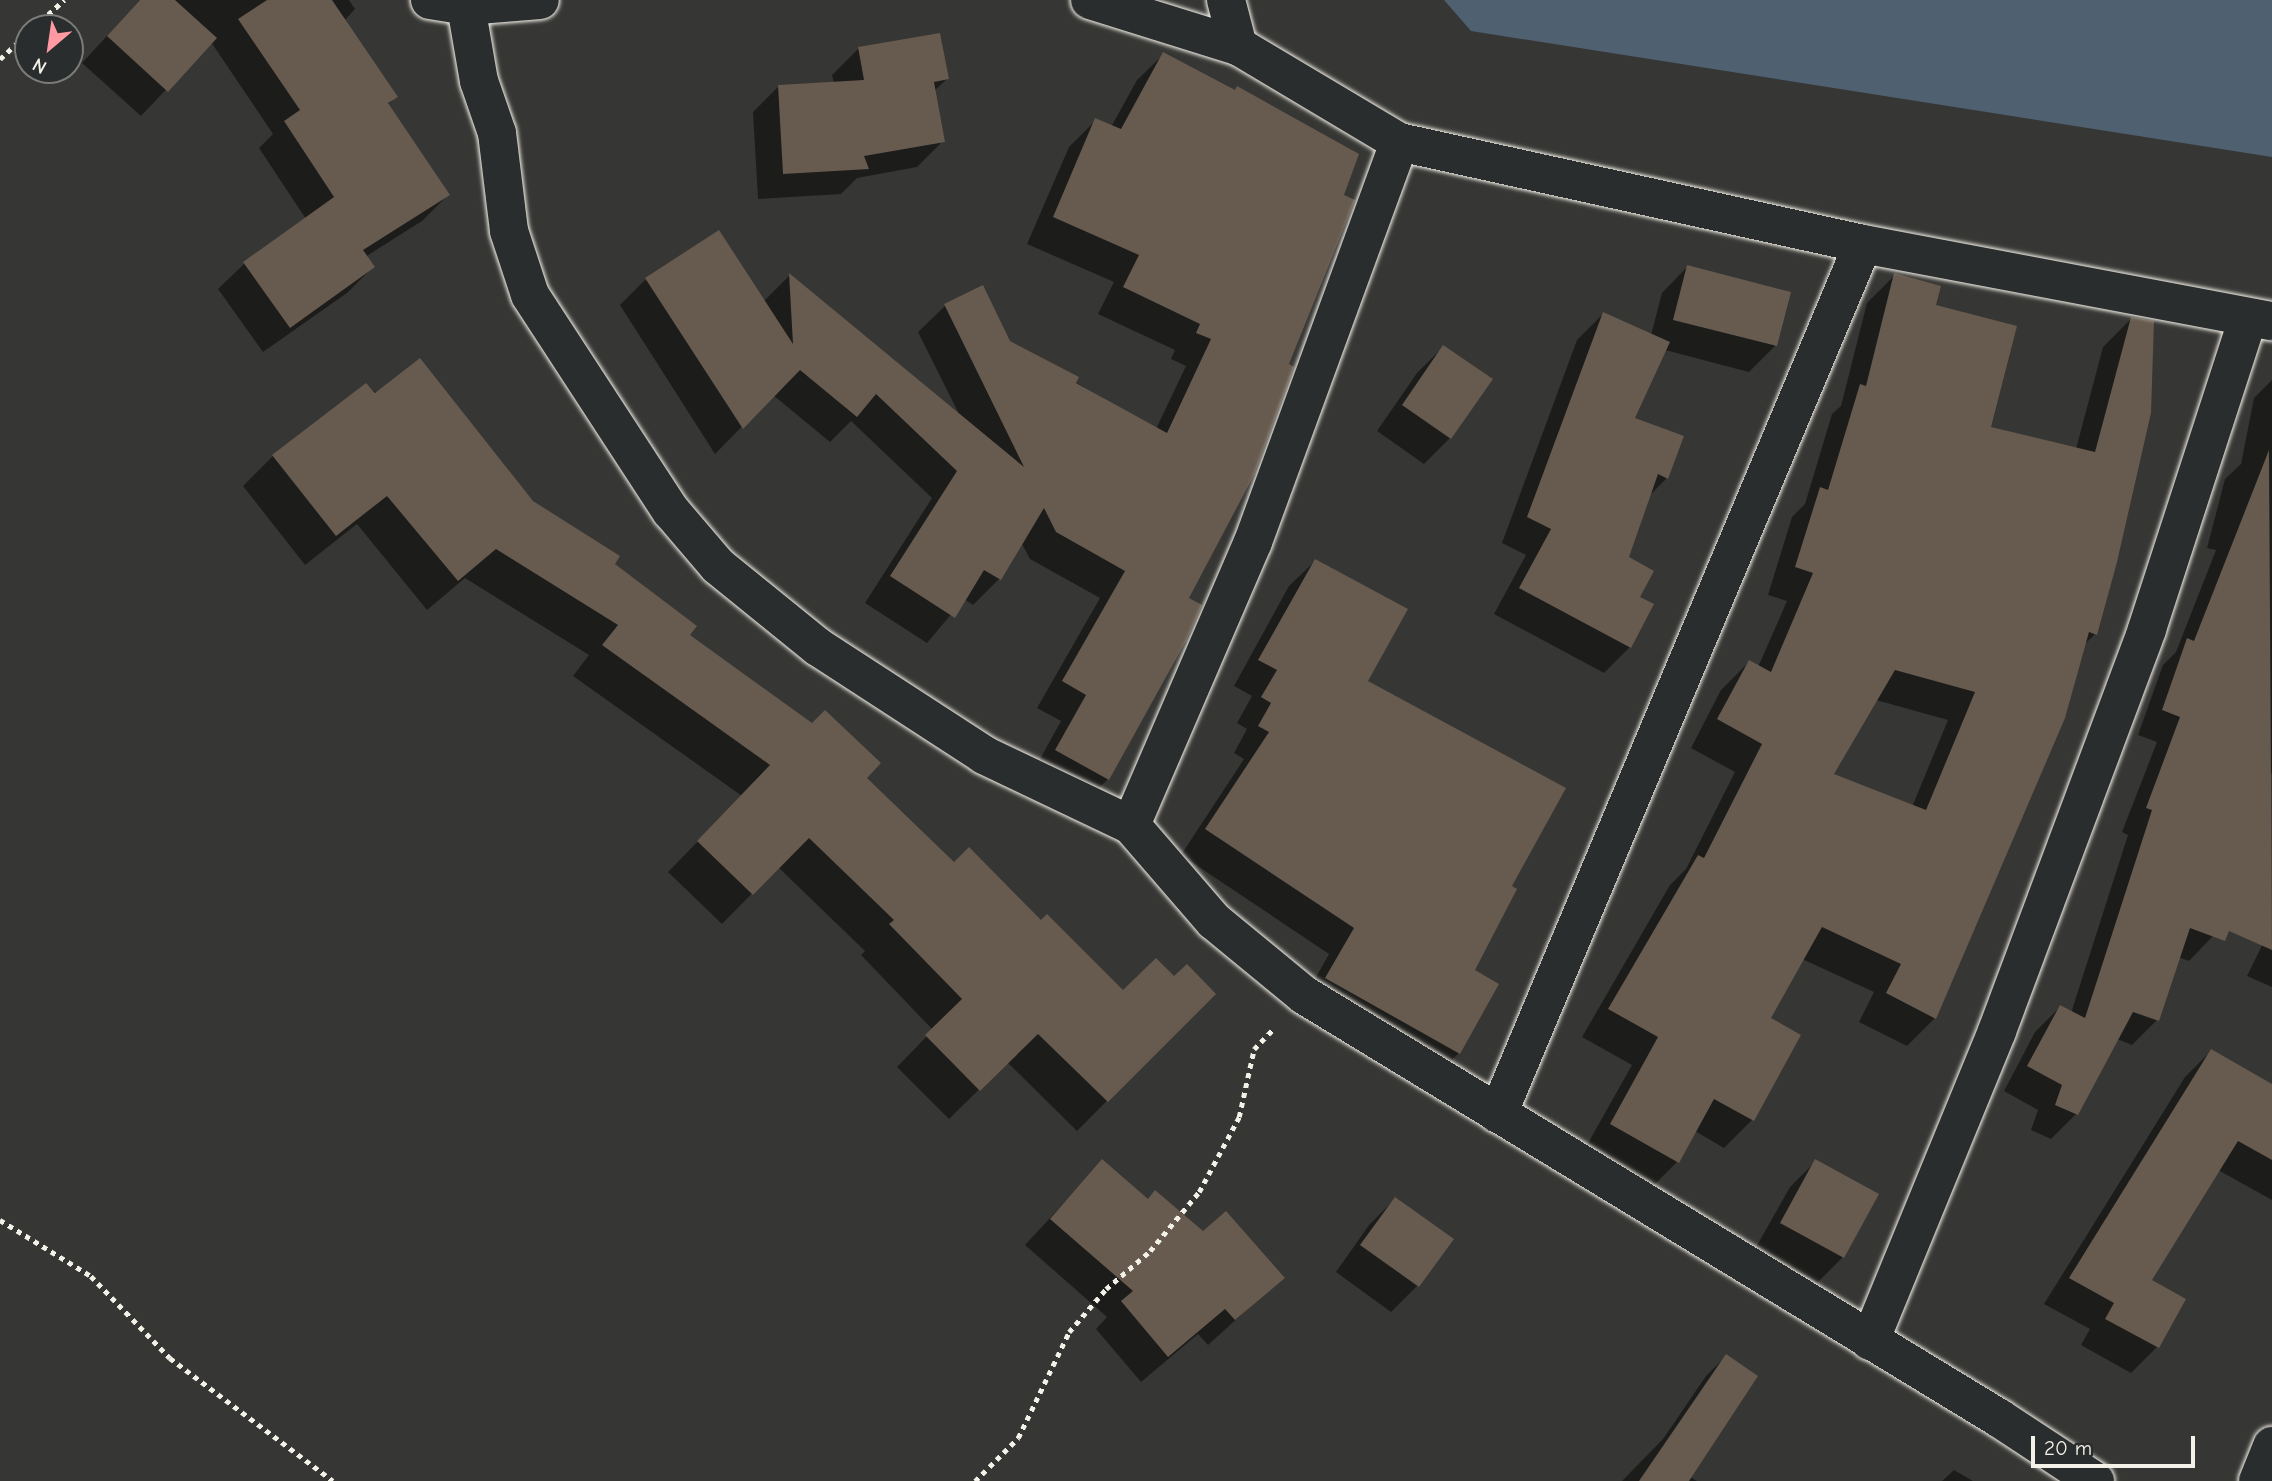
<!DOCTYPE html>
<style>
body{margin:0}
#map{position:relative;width:2272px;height:1481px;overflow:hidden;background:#363634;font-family:"Comic Neue",sans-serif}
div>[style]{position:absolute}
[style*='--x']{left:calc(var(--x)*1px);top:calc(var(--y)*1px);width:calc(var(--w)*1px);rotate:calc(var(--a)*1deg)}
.water>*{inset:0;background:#4f6071}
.shadow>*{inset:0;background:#0007}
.building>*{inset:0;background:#675a4e}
.path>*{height:4.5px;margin-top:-2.25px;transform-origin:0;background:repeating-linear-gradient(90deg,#f4f1e8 0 5px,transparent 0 10px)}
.roads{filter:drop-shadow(0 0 2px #f4f1e8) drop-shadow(0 0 2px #f4f1e8)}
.minor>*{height:38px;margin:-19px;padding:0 19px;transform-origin:19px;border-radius:19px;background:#2a2d2e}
span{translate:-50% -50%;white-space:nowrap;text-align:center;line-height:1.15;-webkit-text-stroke:6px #2a2d2e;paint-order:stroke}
.north{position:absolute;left:14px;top:14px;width:70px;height:70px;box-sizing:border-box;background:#2a2d2e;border:2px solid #7b7b78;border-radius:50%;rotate:209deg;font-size:19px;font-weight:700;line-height:28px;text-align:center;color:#f4f1e8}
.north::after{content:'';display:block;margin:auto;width:24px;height:32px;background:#ff9aa2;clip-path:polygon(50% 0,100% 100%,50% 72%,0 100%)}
.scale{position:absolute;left:2031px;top:1436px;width:164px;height:32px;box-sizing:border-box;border:4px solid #f4f1e8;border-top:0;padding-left:9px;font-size:21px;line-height:24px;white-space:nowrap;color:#f4f1e8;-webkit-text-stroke:5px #2a2d2e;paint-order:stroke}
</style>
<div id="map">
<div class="water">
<i style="clip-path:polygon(1444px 0,2272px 0,2272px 157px,1471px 31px)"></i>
</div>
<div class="shadow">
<i style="clip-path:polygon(140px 0,349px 0,355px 9px,344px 21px,395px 97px,387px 105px,448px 195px,422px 221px,365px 257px,373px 267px,347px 293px,263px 352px,218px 289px,244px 264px,306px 219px,259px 148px,273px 134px,211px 42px,141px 116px,82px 63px)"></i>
<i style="clip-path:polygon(858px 49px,947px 79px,934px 91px,943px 141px,917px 167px,857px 178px,841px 194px,758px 199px,753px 112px,779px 86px,834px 83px,832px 75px)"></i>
<i style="clip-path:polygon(1164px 54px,1234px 92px,1238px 88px,1187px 599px,1108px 779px,1082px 805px,1030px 777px,1061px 721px,1037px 708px,1100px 598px,1030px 559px,1021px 542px,999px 579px,973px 605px,964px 599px,927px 643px,865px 603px,932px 498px,851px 421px,830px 442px,773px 395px,715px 454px,620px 305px,646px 279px,763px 302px,789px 276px,960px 416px,918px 332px,945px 306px,1156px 429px,1186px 366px,1171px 359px,1175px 350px,1098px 314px,1114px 282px,1027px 244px,1069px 147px,1096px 120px,1111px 127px,1137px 80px)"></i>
<i style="clip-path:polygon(1688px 266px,1775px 346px,1749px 372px,1665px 350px,1633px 419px,1682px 437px,1667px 478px,1648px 497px,1626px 558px,1638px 597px,1630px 647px,1604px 673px,1494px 614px,1526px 555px,1502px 543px,1577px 340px,1603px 314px,1651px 335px,1662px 293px)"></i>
<i style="clip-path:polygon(evenodd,1895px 275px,1934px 306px,1989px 429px,2076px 449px,2103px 347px,2131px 319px,2095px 634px,2083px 646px,2063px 717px,1935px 1018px,1907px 1046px,1859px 1022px,1874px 992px,1802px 959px,1769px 1019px,1752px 1120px,1724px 1148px,1695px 1131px,1678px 1161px,1650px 1189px,1583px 1152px,1632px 1065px,1582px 1037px,1670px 885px,1686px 869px,1735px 772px,1691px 748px,1721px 690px,1749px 662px,1758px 667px,1787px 601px,1768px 595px,1792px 517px,1805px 504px,1832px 414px,1841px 406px,1867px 303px,1895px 275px,1876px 700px,1948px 720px,1912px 807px,1832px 775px,1876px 700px)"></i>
<i style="clip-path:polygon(1443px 347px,1450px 438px,1424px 464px,1377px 431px,1417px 373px)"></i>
<i style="clip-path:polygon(2272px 380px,2272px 772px,2213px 936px,2189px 961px,2178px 957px,2157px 1020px,2132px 1045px,2117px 1039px,2076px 1114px,2051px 1139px,2031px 1130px,2038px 1110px,2004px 1091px,2035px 1032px,2060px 1007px,2071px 1013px,2128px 835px,2122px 832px,2157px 742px,2138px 735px,2163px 665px,2176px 652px,2216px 550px,2207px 548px,2225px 479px,2241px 464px,2254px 398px)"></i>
<i style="clip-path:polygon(366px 385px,612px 565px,688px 635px,864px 778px,954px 865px,1041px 922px,1123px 993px,1174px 978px,1213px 994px,1077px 1131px,1007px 1062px,949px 1119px,897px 1067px,933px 1030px,861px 955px,865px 951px,778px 867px,722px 924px,668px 872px,742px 796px,573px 676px,589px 655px,465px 578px,427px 610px,357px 524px,305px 565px,243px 486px,273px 456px)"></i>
<i style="clip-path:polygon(1315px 561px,1365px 682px,1510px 887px,1473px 971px,1459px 1053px,1433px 1078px,1301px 1004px,1329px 954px,1181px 855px,1244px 759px,1234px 753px,1247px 729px,1237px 723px,1252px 696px,1234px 686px,1289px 586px)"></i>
<i style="clip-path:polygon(2272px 925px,2272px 987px,2247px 976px)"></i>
<i style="clip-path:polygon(2211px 1051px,2272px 1086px,2272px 1200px,2218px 1170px,2149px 1281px,2184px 1300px,2157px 1347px,2131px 1373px,2081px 1345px,2090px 1329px,2044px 1304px,2185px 1077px)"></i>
<i style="clip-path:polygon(1816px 1161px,1843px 1257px,1817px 1283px,1755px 1249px,1790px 1187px)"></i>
<i style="clip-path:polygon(1102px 1162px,1147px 1201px,1282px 1278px,1208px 1345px,1198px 1334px,1141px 1382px,1096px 1329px,1107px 1317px,1025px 1245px)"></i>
<i style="clip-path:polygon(1395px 1199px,1451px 1239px,1417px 1286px,1391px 1312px,1336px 1272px,1369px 1225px)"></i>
<i style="clip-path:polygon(1726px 1356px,1690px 1477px,1697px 1481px,1622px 1481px,1663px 1439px,1706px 1376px)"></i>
<i style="clip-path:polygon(1954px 1470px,1973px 1481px,1942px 1481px)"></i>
</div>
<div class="building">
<i style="clip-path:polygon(140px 0,175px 0,217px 38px,168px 92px,107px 36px)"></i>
<i style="clip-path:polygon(267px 0,332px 0,398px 97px,388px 103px,450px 195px,363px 250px,375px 267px,290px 328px,243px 262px,334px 197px,284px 121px,300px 110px,238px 19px)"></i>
<i style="clip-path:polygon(940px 33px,949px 79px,934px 82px,945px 142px,864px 156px,869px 169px,783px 174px,778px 85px,864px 80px,858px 47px)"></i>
<i style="clip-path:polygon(1163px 52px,1235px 90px,1237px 86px,1359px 154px,1344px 195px,1355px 200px,1289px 364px,1294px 367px,1254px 475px,1189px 598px,1202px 605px,1186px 641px,1109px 780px,1055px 750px,1086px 695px,1062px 681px,1125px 571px,1056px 532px,1044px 508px,1001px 580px,984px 570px,955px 618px,890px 576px,957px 471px,876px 394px,857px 417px,800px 370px,743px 429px,645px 278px,719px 230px,793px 344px,789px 273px,1024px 467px,944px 304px,983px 285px,1010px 341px,1079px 377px,1076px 383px,1167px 433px,1211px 339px,1196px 333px,1200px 324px,1123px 287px,1139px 255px,1053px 217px,1095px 118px,1121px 129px)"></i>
<i style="clip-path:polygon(1687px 265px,1791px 292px,1777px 346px,1673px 320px)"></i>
<i style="clip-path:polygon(evenodd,1894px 273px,1941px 286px,1936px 305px,2017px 326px,1991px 427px,2095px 452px,2131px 317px,2154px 321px,2151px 413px,2117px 562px,2097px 635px,2089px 632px,2065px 718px,1936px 1019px,1886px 993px,1901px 964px,1822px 927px,1771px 1018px,1801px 1035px,1754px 1121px,1714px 1099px,1679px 1163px,1610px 1124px,1658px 1037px,1608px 1009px,1698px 855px,1704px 858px,1762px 744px,1717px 719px,1749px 660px,1771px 672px,1813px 573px,1795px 567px,1820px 487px,1828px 490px,1860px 384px,1866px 386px,1894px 273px,1895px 670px,1975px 692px,1926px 810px,1834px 774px,1895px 670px)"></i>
<i style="clip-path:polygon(1603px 312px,1670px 342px,1635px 418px,1684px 436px,1668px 479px,1658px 474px,1629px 557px,1654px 571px,1640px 597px,1654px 604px,1631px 648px,1519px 588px,1551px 529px,1527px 517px)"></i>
<i style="clip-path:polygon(1443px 345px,1493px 379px,1451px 439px,1402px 405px)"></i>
<i style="clip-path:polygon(420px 358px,533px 501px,620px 556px,615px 564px,697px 626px,690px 635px,812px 723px,825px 710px,881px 763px,867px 778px,954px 862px,969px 847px,1041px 920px,1047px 914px,1123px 990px,1156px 958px,1174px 976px,1187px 964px,1216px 994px,1108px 1102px,1038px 1034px,980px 1091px,925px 1035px,962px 999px,889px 924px,894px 920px,809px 838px,753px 895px,697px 841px,770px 765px,602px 645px,618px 625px,496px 549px,458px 581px,387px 496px,336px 536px,272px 455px,366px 383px,375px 393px)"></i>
<i style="clip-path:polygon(2269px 450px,2272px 950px,2229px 931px,2225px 941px,2190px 928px,2159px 1021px,2133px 1012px,2078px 1115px,2055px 1105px,2062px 1085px,2027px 1066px,2060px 1005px,2085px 1018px,2152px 810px,2146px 808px,2180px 717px,2162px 710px,2187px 638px,2194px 641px)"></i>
<i style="clip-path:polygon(1315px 559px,1408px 609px,1368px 681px,1566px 788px,1512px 886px,1517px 889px,1475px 970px,1499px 984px,1460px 1054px,1325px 978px,1354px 928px,1205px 829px,1269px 732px,1258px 726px,1271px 703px,1261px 697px,1277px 670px,1258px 660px)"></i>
<i style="clip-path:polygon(2211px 1049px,2272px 1084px,2272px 1160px,2238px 1141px,2152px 1280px,2186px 1299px,2159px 1348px,2105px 1319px,2114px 1303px,2069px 1278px)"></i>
<i style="clip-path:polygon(1102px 1159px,1148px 1199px,1155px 1190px,1203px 1231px,1226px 1211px,1285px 1278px,1235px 1320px,1225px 1309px,1168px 1357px,1121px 1301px,1133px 1291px,1050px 1219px)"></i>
<i style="clip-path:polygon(1815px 1159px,1879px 1194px,1844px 1258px,1780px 1223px)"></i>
<i style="clip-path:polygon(1395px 1197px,1454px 1239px,1419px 1287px,1360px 1245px)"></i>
<i style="clip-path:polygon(1726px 1354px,1758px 1376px,1689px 1481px,1639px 1481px)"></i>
</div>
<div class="path">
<i style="--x:33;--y:28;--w:42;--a:-42.1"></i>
<i style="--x:0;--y:59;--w:38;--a:-43"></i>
<i style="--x:0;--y:1220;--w:107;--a:31.6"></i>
<i style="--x:91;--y:1276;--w:114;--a:46.1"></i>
<i style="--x:170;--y:1358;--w:204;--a:37"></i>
<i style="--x:975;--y:1481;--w:61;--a:-45"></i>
<i style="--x:1018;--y:1438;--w:118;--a:-64.3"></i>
<i style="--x:1069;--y:1332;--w:57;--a:-49.3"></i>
<i style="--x:1106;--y:1289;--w:58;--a:-40.8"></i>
<i style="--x:1150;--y:1251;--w:77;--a:-50.3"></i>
<i style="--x:1199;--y:1192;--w:85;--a:-61.9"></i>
<i style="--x:1239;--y:1117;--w:70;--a:-77.6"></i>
<i style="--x:1254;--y:1049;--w:28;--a:-46"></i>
</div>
<div class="roads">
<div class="minor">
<i style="--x:430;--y:0;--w:36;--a:9"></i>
<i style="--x:466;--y:6;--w:74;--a:-4.6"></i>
<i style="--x:1090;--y:0;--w:155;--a:17.3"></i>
<i style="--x:1238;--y:46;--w:187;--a:30.8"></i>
<i style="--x:1399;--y:142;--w:475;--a:12.4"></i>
<i style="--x:1863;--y:244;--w:416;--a:10.7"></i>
<i style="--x:1226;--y:0;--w:48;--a:75.4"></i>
<i style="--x:466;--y:6;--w:76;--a:80.2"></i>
<i style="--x:479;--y:81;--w:55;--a:70.9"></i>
<i style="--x:497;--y:133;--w:99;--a:83"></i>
<i style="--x:509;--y:231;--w:67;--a:71.8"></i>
<i style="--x:530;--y:295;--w:258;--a:56.9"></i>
<i style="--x:671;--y:511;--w:72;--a:49.5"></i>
<i style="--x:718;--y:566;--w:129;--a:39"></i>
<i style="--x:818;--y:647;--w:198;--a:33"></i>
<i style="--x:984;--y:755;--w:163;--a:25.5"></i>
<i style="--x:1131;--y:825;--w:127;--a:49.2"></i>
<i style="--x:1214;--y:921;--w:117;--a:39.4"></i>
<i style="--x:1304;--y:995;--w:814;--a:31.33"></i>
<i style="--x:1999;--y:1418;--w:115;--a:33.3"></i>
<i style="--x:1131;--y:825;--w:308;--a:-66.7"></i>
<i style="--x:1253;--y:542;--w:426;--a:-69.9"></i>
<i style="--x:1498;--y:1114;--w:943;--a:-67.24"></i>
<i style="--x:1870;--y:1341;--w:335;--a:-67.7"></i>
<i style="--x:1997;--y:1031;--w:429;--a:-69.5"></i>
<i style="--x:2147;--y:629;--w:326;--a:-72"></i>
<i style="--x:2258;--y:1481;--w:38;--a:-68"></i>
</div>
</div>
<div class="north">N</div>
<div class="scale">20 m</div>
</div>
